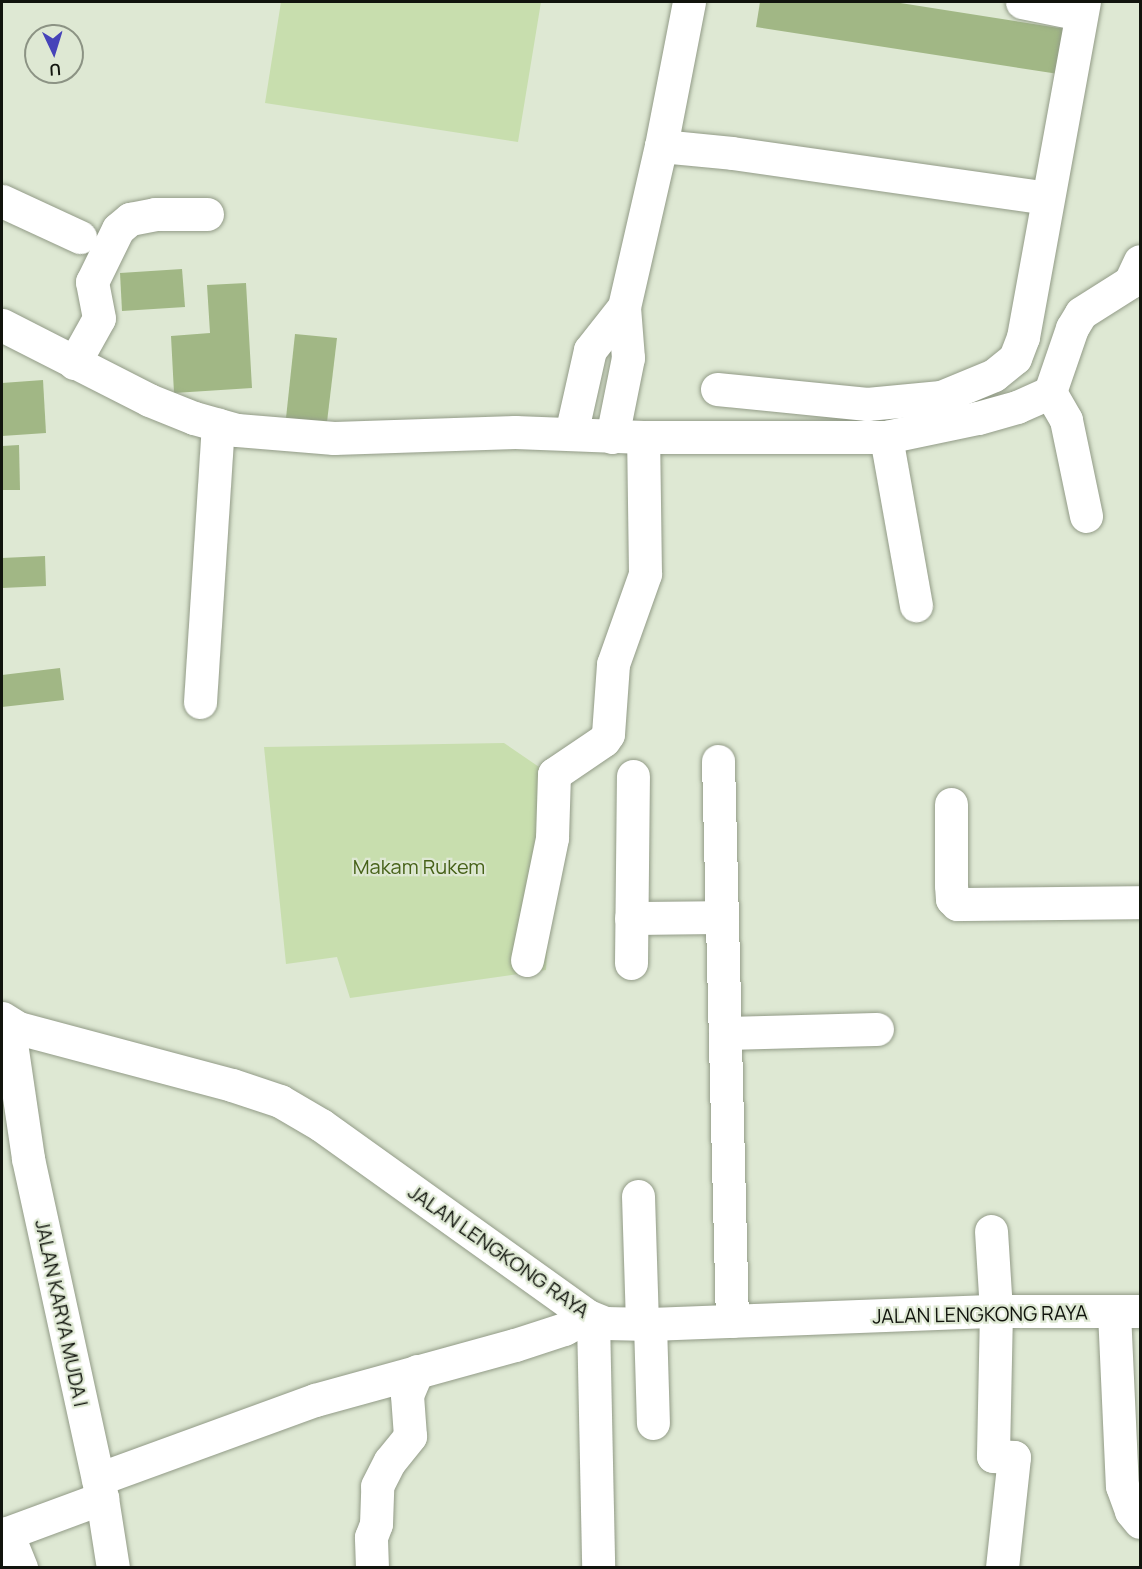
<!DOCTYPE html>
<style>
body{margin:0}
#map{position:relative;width:1142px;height:1569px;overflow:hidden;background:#dee8d3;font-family:Manrope,sans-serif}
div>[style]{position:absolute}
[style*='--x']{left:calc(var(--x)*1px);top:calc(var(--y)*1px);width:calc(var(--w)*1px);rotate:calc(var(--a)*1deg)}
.green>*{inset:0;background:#c8deae}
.building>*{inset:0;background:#a1b785}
.roads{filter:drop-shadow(0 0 2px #929b87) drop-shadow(0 0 2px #929b87)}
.minor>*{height:33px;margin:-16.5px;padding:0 16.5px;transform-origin:16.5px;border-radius:16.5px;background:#fff}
span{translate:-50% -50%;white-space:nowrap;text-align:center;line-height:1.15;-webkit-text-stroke:4.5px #dee8d3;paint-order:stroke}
.park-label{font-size:20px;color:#466118}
.street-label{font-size:20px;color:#11140d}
.frame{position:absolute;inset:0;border:3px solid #11140d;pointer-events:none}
.north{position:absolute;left:24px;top:24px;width:60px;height:60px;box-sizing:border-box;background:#dee8d3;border:2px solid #8c9384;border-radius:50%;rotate:176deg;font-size:16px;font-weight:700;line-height:24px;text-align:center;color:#11140d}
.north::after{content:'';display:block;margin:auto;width:21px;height:27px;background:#4643b9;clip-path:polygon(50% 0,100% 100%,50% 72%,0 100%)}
</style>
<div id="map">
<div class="green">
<i style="clip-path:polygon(281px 2px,541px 2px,518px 142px,265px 103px)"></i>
<i style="clip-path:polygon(504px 743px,561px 782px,551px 869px,546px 970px,350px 998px,337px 957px,286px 964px,264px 747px)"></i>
</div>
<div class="building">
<i style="clip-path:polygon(760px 2px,894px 2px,1072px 30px,1065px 75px,756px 27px)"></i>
<i style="clip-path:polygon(182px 269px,185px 307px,122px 311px,120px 273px)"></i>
<i style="clip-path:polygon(246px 283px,252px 388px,174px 393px,171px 336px,210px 333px,207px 285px)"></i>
<i style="clip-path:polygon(295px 334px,337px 338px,327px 422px,286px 418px)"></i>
<i style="clip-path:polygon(43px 380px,46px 433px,2px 436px,2px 383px)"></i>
<i style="clip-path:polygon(19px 445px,20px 490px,2px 490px,2px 446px)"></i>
<i style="clip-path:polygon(45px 556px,46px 586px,2px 588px,2px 558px)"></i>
<i style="clip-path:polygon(60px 668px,64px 700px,2px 707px,2px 675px)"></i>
</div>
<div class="roads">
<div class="minor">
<i style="--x:1022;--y:2;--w:60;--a:11.5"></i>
<i style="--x:661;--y:146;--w:71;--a:5.6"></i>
<i style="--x:732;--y:153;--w:318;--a:8.1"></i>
<i style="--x:2;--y:201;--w:86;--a:24.8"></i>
<i style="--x:2;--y:325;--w:165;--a:27"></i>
<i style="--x:149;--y:400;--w:48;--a:21.8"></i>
<i style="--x:194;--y:418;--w:45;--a:15.6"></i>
<i style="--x:237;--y:430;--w:97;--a:4.7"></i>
<i style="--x:334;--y:438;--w:181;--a:-1.9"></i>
<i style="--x:515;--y:432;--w:128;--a:2.2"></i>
<i style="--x:643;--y:437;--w:243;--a:0"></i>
<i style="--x:886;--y:437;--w:94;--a:-11.7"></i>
<i style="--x:978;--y:418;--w:41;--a:-15.8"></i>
<i style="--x:1017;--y:407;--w:36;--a:-24"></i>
<i style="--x:1050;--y:392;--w:68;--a:-71"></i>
<i style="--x:1072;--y:328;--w:17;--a:-59"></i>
<i style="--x:1081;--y:313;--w:58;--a:-32.3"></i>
<i style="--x:1130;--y:282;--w:23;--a:-65"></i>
<i style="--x:74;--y:363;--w:51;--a:-60.9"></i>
<i style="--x:99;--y:318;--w:37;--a:-101"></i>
<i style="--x:92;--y:282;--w:59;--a:-63.9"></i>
<i style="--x:118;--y:229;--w:16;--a:-40"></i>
<i style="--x:130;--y:219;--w:25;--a:-11"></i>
<i style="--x:155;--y:214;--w:52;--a:0"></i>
<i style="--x:717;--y:389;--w:151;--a:5.7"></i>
<i style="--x:867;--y:404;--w:74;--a:-5.4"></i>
<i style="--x:941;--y:397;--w:57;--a:-22.5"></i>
<i style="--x:994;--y:375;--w:27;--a:-39"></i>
<i style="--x:1015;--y:358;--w:22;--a:-69"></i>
<i style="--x:1023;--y:337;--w:341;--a:-79.7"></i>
<i style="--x:1050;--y:392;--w:32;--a:60"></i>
<i style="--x:1066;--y:420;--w:98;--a:78.2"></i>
<i style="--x:571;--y:434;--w:86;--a:-77.3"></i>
<i style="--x:590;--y:350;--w:55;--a:-51.7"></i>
<i style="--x:612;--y:437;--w:81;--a:-78.6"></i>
<i style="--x:628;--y:358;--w:51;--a:-94.5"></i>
<i style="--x:624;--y:307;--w:165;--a:-77.1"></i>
<i style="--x:661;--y:146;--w:147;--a:-79"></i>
<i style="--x:886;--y:437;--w:171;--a:79.9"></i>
<i style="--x:200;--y:702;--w:278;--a:-86.3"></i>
<i style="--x:718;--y:761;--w:560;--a:88.57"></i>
<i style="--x:951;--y:804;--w:81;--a:90"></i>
<i style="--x:951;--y:885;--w:14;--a:86"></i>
<i style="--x:952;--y:899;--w:7;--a:45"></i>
<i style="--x:957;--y:904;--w:183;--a:-0.6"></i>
<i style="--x:631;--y:918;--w:91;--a:-0.6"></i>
<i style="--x:527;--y:960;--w:125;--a:-78.4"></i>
<i style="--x:552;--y:838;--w:64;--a:-88.2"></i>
<i style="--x:554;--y:774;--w:60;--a:-34.2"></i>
<i style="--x:604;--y:740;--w:7;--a:-56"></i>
<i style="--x:608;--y:734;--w:70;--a:-85.9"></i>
<i style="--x:613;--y:664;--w:96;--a:-70.4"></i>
<i style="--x:645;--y:574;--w:137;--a:-90.8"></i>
<i style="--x:631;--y:963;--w:187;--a:-89.4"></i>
<i style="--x:2;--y:1018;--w:19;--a:32"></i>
<i style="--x:18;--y:1028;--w:221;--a:14.9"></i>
<i style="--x:232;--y:1085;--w:51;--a:18.4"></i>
<i style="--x:280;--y:1101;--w:48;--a:30.3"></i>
<i style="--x:321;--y:1125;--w:328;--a:35.6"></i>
<i style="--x:588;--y:1316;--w:18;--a:22"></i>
<i style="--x:605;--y:1323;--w:45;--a:1.3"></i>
<i style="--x:650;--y:1324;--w:346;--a:-2.2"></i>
<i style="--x:996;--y:1311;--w:144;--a:0"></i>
<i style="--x:725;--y:1033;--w:152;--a:-1.5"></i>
<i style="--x:638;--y:1196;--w:128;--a:88.2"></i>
<i style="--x:991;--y:1231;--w:80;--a:86.4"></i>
<i style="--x:996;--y:1311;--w:145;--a:91.2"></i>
<i style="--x:993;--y:1456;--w:21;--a:3"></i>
<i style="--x:1014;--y:1457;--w:112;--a:96.2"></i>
<i style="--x:1114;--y:1312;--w:174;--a:87.4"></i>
<i style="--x:1122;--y:1486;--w:27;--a:70"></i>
<i style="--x:1131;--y:1511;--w:14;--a:51"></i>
<i style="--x:593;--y:1319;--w:249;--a:88.8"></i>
<i style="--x:650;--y:1324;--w:99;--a:88.3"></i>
<i style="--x:98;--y:1479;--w:231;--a:-20"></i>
<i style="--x:315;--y:1400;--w:207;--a:-15.4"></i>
<i style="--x:515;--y:1345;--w:52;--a:-18.1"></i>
<i style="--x:564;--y:1329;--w:27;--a:-28"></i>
<i style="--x:102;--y:1498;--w:71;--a:81.1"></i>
<i style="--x:7;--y:1533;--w:38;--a:68"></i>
<i style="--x:2;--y:1535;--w:107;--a:-20.3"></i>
<i style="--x:102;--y:1498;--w:348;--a:-102.3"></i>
<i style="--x:28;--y:1158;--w:136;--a:-98.4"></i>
<i style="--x:372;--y:1568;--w:31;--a:-92"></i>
<i style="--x:371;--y:1537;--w:14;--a:-69"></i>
<i style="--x:376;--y:1524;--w:38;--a:-88"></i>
<i style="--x:377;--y:1486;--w:28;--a:-63"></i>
<i style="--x:390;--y:1461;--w:32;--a:-51"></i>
<i style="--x:410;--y:1436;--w:41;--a:-94.2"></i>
<i style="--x:407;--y:1395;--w:26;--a:-67"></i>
</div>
</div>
<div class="park-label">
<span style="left:419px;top:866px">Makam Rukem</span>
</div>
<div class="street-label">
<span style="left:499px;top:1251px;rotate:35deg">JALAN LENGKONG RAYA</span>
<span style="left:62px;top:1313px;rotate:78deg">JALAN KARYA MUDA I</span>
<span style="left:980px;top:1314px;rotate:-1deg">JALAN LENGKONG RAYA</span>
</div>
<div class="frame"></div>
<div class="north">U</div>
</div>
